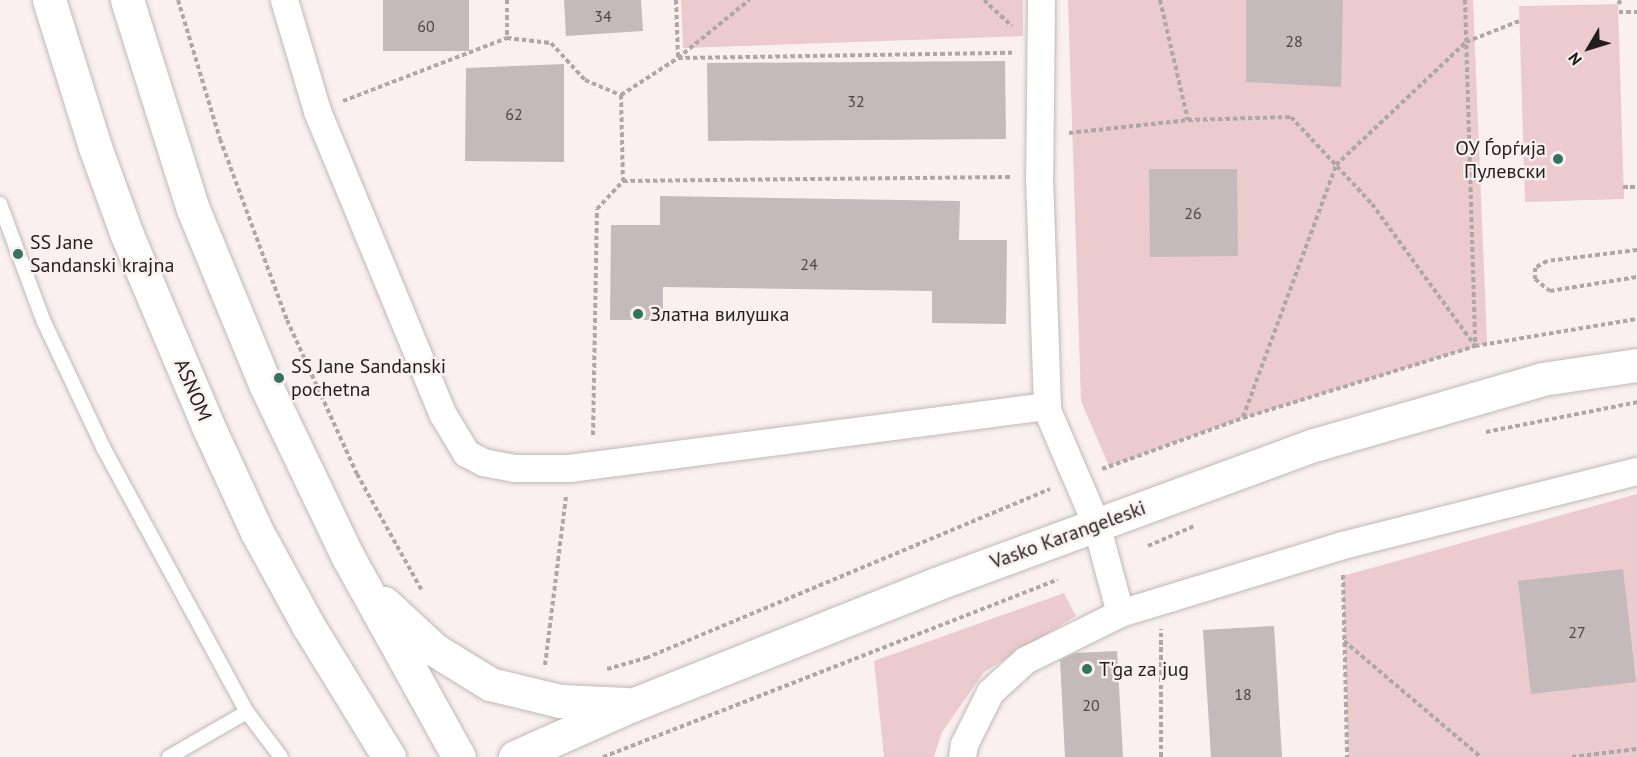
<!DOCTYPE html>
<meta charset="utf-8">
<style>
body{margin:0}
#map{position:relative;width:1637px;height:757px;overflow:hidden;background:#faf0f0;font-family:"PT Sans",sans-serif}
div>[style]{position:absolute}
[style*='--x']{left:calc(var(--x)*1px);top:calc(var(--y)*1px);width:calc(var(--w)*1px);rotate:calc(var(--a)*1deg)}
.green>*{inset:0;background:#ebcbcd}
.building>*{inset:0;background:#c4babb}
.path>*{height:4px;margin-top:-2px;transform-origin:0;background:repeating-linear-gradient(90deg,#aea6a7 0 4.5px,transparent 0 7.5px)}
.roads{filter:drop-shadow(0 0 2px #c1b8b8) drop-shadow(0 0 2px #c1b8b8)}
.lane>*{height:14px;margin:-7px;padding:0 7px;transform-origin:7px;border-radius:7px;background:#fff}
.street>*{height:27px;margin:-13.5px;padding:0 13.5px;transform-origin:13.5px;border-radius:13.5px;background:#fff}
.secondary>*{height:33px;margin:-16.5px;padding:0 16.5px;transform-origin:16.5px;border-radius:16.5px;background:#fff}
.dots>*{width:16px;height:16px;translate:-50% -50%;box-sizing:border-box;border:3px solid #faf0f0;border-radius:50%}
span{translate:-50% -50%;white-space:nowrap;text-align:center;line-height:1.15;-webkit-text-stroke:4.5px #faf0f0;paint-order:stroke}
.number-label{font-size:16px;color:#4a4546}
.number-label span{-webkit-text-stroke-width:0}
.poi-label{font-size:20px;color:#221e1f}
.right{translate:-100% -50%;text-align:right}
.left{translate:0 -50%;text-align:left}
.street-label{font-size:20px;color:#221e1f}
.north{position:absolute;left:1559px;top:18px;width:60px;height:60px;-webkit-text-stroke:4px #faf0f0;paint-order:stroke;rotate:232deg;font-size:16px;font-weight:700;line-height:24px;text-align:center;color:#221e1f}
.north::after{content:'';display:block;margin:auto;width:21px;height:27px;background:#221e1f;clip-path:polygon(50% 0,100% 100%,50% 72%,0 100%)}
</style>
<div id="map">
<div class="green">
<i style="clip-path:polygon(681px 0,1023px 0,1023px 36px,683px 48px)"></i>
<i style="clip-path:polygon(1068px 0,1473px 0,1487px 343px,1243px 418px,1109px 466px,1081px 401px)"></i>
<i style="clip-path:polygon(1618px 4px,1624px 199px,1525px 202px,1519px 6px)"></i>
<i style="clip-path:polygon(1637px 494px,1637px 757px,1348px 757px,1343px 576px)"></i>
<i style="clip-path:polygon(1064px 593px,1076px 616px,984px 672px,942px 732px,934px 757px,884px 757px,874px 661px)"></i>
</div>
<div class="building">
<i style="clip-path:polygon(383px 0,469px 0,469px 51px,383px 51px)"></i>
<i style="clip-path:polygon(564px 0,641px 0,643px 31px,566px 36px)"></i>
<i style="clip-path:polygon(1246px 0,1343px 0,1341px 87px,1246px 82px)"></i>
<i style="clip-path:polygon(1005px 61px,1006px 139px,708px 141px,707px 63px)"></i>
<i style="clip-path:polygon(564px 64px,564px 162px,465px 161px,466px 68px)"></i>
<i style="clip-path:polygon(1149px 169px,1237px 169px,1238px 256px,1150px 257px)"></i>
<i style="clip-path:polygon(660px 196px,960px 201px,959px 240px,1007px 240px,1006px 324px,932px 323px,932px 291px,663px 287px,663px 320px,610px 320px,611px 225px,660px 225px)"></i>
<i style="clip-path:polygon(1623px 569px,1636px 682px,1531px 694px,1518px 581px)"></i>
<i style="clip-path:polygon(1274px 626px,1282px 757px,1211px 757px,1203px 630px)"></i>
<i style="clip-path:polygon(1117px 651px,1123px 757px,1065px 757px,1060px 660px,1075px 653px)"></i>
</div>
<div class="path">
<i style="--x:178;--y:0;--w:145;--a:73.2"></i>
<i style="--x:220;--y:139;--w:193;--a:69.7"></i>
<i style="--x:287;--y:320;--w:169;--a:65.6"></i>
<i style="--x:357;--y:474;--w:134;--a:60.9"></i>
<i style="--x:507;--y:0;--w:38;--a:90"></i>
<i style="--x:507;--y:38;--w:44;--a:6.5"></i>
<i style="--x:551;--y:43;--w:50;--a:47.4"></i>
<i style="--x:585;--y:80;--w:39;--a:23"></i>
<i style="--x:621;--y:95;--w:86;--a:88.7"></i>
<i style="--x:623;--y:181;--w:388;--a:-0.6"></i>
<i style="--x:676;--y:0;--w:58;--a:88"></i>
<i style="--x:678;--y:58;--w:334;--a:-0.9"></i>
<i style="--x:984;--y:0;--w:38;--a:43"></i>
<i style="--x:1160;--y:0;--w:123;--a:76.9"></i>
<i style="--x:1188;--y:120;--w:103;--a:-1.7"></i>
<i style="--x:1291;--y:117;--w:119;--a:47"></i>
<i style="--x:1372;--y:204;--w:175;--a:54"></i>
<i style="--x:1465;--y:0;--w:345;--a:88.3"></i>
<i style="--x:1618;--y:4;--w:5;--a:-53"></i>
<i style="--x:1619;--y:12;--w:18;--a:0"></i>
<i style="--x:621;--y:95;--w:68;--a:-33"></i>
<i style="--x:678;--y:58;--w:92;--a:-39.2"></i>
<i style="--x:343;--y:101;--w:176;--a:-21"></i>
<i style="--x:1069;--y:133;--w:120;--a:-6.2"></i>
<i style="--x:1623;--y:187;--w:14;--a:0"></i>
<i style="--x:1637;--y:250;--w:91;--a:173"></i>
<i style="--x:1547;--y:261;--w:14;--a:150"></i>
<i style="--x:1535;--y:268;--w:11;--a:90"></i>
<i style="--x:1535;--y:279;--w:19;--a:39"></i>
<i style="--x:1550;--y:291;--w:88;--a:-9.1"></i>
<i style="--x:1243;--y:417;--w:269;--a:-69.7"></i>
<i style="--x:1336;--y:165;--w:179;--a:-43.4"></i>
<i style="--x:1466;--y:42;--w:57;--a:-21.6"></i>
<i style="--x:1486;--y:432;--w:154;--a:-11.2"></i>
<i style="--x:593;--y:435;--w:226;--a:-89"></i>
<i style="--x:597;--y:209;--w:38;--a:-47"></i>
<i style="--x:1102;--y:469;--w:150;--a:-19.9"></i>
<i style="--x:1243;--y:418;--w:243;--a:-17.2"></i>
<i style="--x:1475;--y:346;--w:164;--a:-9.5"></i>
<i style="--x:1148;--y:546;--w:50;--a:-23.5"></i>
<i style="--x:1343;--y:575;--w:182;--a:88.7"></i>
<i style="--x:1344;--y:641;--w:180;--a:40.3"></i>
<i style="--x:545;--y:665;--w:170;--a:-82.9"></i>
<i style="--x:607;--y:669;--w:41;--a:-15.8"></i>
<i style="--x:646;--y:658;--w:438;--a:-22.7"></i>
<i style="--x:603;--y:757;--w:488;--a:-21.3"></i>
<i style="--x:1161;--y:757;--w:128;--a:-90"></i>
<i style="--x:1572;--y:757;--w:65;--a:-7"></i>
</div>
<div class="roads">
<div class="lane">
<i style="--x:0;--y:204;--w:126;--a:69.6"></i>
<i style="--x:44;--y:322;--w:140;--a:64.7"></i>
<i style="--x:104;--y:449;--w:299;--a:61.5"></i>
<i style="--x:247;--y:712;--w:56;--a:52.9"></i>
<i style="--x:169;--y:757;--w:90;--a:-30"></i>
</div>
<div class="street">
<i style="--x:284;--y:0;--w:116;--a:73.4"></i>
<i style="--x:317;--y:111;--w:327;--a:67.5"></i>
<i style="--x:442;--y:413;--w:47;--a:59"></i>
<i style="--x:466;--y:453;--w:19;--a:28"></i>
<i style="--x:483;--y:462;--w:33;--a:11"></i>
<i style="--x:515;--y:468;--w:54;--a:0"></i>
<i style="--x:569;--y:468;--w:482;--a:-7.4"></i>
<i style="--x:1041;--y:0;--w:177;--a:90.6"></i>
<i style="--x:1039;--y:177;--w:233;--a:88"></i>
<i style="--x:1047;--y:410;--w:124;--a:66.7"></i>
<i style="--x:1096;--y:524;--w:92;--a:74.9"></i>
<i style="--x:962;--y:757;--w:13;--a:-81"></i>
<i style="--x:964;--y:744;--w:58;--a:-63.4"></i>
<i style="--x:990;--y:692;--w:47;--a:-42.4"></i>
<i style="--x:1025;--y:660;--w:106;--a:-26.3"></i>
<i style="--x:1120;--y:613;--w:232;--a:-17"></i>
<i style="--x:1342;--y:545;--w:304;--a:-14.1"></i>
</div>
<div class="secondary">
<i style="--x:49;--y:0;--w:154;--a:72.6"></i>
<i style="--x:95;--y:147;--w:94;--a:70"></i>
<i style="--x:127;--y:235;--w:207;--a:67"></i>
<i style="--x:208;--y:426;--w:117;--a:65.2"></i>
<i style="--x:257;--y:532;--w:108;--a:61.3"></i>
<i style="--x:309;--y:627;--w:153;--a:58.4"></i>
<i style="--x:127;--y:0;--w:219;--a:72.5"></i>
<i style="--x:193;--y:209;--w:191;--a:67.6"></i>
<i style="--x:266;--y:386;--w:190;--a:64.4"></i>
<i style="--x:348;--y:557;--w:229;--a:61"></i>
<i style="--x:384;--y:603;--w:69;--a:42.7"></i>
<i style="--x:435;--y:650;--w:65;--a:31.7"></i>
<i style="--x:490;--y:684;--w:72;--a:13.7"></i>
<i style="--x:560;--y:701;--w:66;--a:2.6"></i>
<i style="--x:515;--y:757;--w:128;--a:-24"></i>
<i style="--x:632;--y:705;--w:324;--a:-21.7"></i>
<i style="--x:933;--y:585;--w:406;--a:-20.2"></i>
<i style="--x:1314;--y:445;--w:237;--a:-16.1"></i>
<i style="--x:1542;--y:379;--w:96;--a:-8.4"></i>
</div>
</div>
<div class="dots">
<i style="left:1558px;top:159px;background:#34735f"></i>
<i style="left:18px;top:254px;background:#34735f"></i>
<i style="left:638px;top:314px;background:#34735f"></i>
<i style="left:279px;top:378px;background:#34735f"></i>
<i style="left:1087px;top:669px;background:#34735f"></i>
</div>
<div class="number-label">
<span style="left:603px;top:16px">34</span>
<span style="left:426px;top:26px">60</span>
<span style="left:1294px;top:41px">28</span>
<span style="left:856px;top:101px">32</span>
<span style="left:514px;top:114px">62</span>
<span style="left:1193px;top:213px">26</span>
<span style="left:809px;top:264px">24</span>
<span style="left:1577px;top:632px">27</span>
<span style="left:1243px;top:694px">18</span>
<span style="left:1091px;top:705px">20</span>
</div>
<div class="poi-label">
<span class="right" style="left:1546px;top:160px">ОУ Ѓорѓија<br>Пулевски</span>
<span class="left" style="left:30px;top:254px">SS Jane<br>Sandanski krajna</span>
<span class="left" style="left:650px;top:314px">Златна вилушка</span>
<span class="left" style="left:291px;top:378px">SS Jane Sandanski<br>pochetna</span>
<span class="left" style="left:1099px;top:669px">T'ga za jug</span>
</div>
<div class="street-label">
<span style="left:193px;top:390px;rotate:67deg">ASNOM</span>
<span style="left:1068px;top:535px;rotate:-20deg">Vasko Karangeleski</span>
</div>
<div class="north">N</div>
</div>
